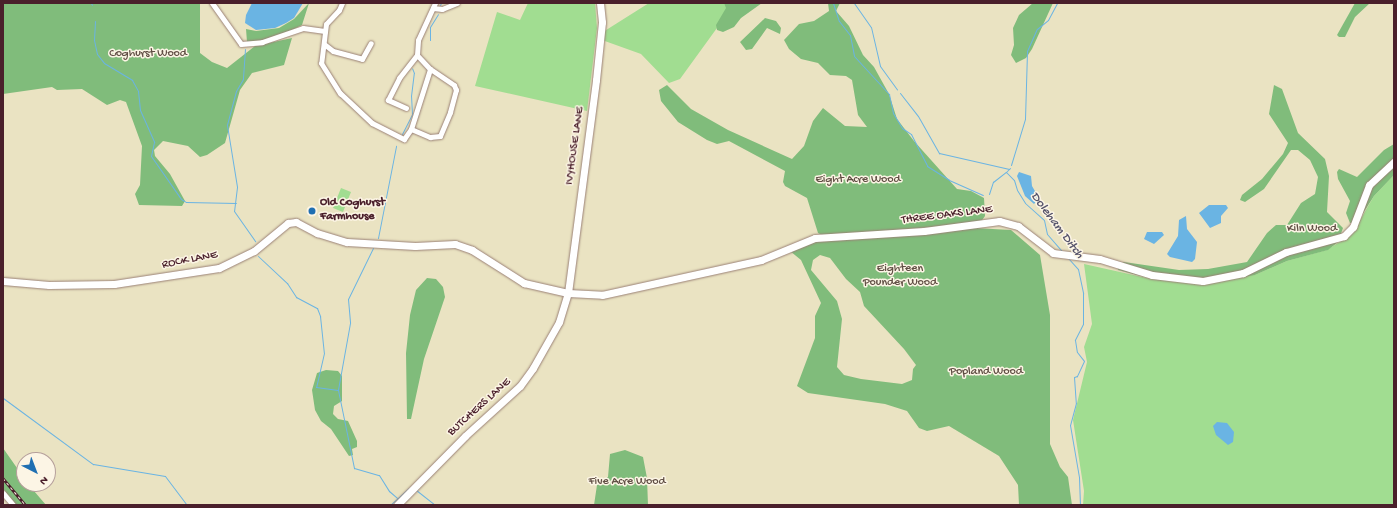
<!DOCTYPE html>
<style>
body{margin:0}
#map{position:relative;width:1397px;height:508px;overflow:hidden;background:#eae3c2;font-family:"Gochi Hand",sans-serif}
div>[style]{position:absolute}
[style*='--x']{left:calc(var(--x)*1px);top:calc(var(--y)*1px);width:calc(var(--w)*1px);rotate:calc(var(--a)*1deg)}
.green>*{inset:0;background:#a1dd91}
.forest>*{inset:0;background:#80bc7b}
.water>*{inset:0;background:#6ab4e3}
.stream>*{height:1px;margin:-0.5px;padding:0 0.5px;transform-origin:0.5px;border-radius:0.5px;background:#6ab4e3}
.roads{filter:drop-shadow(0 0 1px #9a8176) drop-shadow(0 0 1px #9a8176)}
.street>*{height:5px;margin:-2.5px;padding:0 2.5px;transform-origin:2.5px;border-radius:2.5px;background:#fff}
.secondary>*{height:7px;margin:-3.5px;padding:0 3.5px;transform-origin:3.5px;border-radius:3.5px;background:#fff}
.rail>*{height:2.5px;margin-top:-1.25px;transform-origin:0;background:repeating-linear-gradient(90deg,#fcf5e5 0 3px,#4a1f2b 0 6px);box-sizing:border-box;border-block:1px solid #4a1f2b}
.dots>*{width:11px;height:11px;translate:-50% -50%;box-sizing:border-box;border:2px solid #fcf5e5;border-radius:50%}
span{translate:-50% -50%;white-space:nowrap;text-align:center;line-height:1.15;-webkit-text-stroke:3px #fcf5e5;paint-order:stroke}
.park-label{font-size:12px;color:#604e44}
.street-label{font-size:12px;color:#4a1f2b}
.poi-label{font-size:12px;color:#4a1f2b;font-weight:700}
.left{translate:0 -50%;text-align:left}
.water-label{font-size:13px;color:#55536b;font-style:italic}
.frame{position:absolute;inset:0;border:4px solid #4a1f2b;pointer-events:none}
.north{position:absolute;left:16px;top:452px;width:40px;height:40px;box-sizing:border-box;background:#fcf5e5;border:1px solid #b59f9b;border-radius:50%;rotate:138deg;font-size:11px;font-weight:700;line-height:16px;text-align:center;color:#4a1f2b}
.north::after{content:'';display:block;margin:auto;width:14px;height:18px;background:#1f6fb2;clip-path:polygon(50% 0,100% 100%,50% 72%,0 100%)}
</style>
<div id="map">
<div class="green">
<i style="clip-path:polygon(528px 3px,595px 3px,597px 28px,587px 111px,475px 86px,497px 12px,520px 20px)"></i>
<i style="clip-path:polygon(649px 3px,724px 3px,727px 8px,717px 28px,680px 79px,669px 83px,641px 54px,602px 40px,603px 32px)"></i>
<i style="clip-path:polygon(1394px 175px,1394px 505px,1083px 505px,1084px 491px,1073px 420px,1087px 362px,1084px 347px,1092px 324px,1084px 264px,1156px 280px,1255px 275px,1287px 261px,1327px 250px,1352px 234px,1374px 196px)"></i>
<i style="clip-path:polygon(341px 188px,351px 192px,343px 212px,333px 208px)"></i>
</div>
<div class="forest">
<i style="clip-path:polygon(3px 3px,200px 3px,200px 53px,212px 62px,227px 68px,255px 46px,292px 38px,284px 65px,252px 73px,240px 90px,225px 143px,207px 155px,200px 157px,188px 146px,163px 141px,154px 150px,155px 156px,170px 174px,185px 201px,182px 206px,139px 205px,135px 194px,140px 185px,142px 146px,126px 102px,120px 100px,107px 105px,82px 89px,57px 90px,52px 87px,3px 94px)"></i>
<i style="clip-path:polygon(309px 3px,302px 25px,272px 40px,247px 42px,246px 29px,256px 31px,279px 28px,294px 19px)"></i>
<i style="clip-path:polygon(724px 3px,762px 3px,741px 18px,734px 27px,723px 32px,717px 30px,716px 25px,726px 8px)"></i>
<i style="clip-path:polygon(828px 3px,840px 3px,836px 11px,849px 26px,863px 55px,874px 67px,889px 94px,897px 119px,914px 141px,957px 189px,971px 191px,984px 198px,985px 216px,980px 223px,824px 236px,818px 233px,807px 198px,785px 186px,783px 182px,785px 171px,729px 141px,717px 144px,707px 140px,678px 122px,661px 101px,659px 90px,667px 85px,691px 109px,728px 130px,792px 159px,804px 146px,813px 121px,823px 108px,845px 126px,867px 127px,858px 115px,852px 80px,846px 76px,830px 75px,818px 63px,801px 59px,789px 49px,784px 40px,799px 24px,814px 21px,829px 11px)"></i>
<i style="clip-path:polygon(1033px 3px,1053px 3px,1032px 49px,1026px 58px,1016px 63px,1011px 55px,1014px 45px,1013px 28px,1019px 15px)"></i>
<i style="clip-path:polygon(1355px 3px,1370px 3px,1355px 17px,1345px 37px,1339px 37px,1337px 35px)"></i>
<i style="clip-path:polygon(765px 18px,776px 21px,781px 28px,780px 34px,767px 28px,752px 49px,746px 50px,740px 42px)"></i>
<i style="clip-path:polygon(1274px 85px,1282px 89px,1298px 133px,1325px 159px,1329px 176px,1327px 212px,1343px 228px,1338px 242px,1328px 250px,1287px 261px,1255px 275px,1211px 283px,1156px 280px,1118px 270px,1117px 266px,1124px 262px,1179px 270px,1208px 269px,1247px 262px,1267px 233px,1276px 225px,1287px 225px,1301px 203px,1315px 194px,1318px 177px,1310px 160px,1298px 150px,1291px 150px,1264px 189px,1245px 202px,1240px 200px,1242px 195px,1262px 179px,1283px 154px,1288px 143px,1269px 114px)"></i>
<i style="clip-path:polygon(1394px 144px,1394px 175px,1374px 196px,1357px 223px,1350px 223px,1346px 213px,1350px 201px,1338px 179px,1337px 172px,1339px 169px,1357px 177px,1384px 150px)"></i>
<i style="clip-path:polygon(evenodd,974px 228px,1011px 230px,1040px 255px,1050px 315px,1050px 444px,1060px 467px,1068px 477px,1072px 505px,1019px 505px,1018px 485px,999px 456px,949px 426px,927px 431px,919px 428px,907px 411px,885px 404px,808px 393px,797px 386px,815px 338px,815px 316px,821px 303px,801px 260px,790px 251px,815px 241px,926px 234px,974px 228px,820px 255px,830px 258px,846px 279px,860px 292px,864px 306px,904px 349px,916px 365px,913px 369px,912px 380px,902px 384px,861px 379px,844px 375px,837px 367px,842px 319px,837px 301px,811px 270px,813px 260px,820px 255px)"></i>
<i style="clip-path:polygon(427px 278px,436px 279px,443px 287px,445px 297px,424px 359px,411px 419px,407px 419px,406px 353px,410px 315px,416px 290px)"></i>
<i style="clip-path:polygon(326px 370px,338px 371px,342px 376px,342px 401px,334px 406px,333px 414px,338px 419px,348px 421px,357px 441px,357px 447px,352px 449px,353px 455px,349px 456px,331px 429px,321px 421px,315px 410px,312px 390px,317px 373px)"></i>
<i style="clip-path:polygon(3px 448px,24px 478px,24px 484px,28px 484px,46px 505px,16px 505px,3px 489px)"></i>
<i style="clip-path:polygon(625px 450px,643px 457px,647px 478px,648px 505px,594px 505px,597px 485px,608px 477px,610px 454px)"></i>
</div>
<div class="water">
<i style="clip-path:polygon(252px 3px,303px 3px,294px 18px,286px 23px,275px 28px,256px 30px,245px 23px,246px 15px)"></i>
<i style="clip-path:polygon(1019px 172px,1031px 176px,1032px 186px,1039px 198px,1034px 204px,1025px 196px,1017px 176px)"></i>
<i style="clip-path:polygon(1209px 205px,1226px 205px,1228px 208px,1221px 216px,1221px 223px,1210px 228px,1199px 213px)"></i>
<i style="clip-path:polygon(1186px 216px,1187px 229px,1197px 242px,1195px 259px,1192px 262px,1170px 257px,1167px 254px,1178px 236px,1179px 220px)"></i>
<i style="clip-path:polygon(1147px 232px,1162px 232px,1164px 235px,1154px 244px,1144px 239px)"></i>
<i style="clip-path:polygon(1217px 422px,1227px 423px,1234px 432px,1233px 442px,1228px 445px,1216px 435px,1213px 426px)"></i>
</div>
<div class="stream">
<i style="--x:91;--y:3;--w:2;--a:63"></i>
<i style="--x:833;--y:3;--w:19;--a:72"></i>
<i style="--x:839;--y:21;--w:18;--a:52"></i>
<i style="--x:850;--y:35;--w:21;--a:79"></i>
<i style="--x:854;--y:56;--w:52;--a:47.4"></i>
<i style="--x:889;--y:94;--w:19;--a:78"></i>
<i style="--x:893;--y:113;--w:17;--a:59"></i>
<i style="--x:902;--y:128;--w:11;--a:34"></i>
<i style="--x:911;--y:134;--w:36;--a:63"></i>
<i style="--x:927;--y:166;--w:26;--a:32"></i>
<i style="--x:949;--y:180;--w:37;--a:24"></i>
<i style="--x:854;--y:3;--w:29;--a:55"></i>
<i style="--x:871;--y:27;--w:40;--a:77"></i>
<i style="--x:880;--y:66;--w:29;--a:54"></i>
<i style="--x:440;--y:5;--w:2;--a:-63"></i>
<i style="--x:95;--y:21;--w:19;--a:93"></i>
<i style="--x:94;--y:40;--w:14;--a:78"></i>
<i style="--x:97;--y:54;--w:11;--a:52"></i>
<i style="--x:104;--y:63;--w:33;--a:31"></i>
<i style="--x:132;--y:80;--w:13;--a:61"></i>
<i style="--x:138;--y:91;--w:19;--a:84"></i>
<i style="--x:140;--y:110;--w:35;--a:66"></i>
<i style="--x:154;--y:142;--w:14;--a:102"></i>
<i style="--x:151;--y:156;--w:52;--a:55.1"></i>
<i style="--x:181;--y:199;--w:6;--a:31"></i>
<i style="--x:186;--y:202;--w:50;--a:1.1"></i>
<i style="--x:430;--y:40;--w:13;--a:-90"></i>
<i style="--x:430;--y:27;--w:15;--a:-58"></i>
<i style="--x:245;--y:49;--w:30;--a:94"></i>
<i style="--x:243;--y:79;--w:14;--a:120"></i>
<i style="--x:236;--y:91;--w:35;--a:105"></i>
<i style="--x:227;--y:125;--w:63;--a:80.8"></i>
<i style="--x:237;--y:187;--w:24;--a:97"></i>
<i style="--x:234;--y:211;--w:37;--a:55"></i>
<i style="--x:900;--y:93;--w:29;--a:52"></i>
<i style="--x:918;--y:116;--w:43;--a:60.4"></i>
<i style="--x:939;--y:153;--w:72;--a:12.9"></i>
<i style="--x:402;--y:134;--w:22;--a:-63"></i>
<i style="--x:412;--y:114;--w:18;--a:-93"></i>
<i style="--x:411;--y:96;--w:23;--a:-83"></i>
<i style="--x:414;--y:73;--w:5;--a:-112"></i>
<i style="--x:1011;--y:165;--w:48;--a:-73.1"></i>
<i style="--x:1025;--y:119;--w:68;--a:-88.3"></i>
<i style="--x:1027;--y:51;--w:24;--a:-66"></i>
<i style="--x:1037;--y:29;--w:14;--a:-39"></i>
<i style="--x:1048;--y:20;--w:19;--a:-62"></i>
<i style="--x:1010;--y:168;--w:6;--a:135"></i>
<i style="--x:1006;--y:172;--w:11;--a:45"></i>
<i style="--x:1014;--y:180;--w:10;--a:73"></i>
<i style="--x:1017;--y:190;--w:15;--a:58"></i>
<i style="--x:1025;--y:203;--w:25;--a:42"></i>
<i style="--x:1044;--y:220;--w:14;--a:78"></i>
<i style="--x:1047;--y:234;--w:23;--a:49"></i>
<i style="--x:989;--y:194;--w:13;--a:-72"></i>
<i style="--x:993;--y:182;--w:16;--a:-38"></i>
<i style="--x:378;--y:238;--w:94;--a:-78.9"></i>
<i style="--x:373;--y:248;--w:57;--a:116.1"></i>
<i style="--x:348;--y:299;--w:24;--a:85"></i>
<i style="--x:350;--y:323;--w:68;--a:100.2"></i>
<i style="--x:338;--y:390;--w:80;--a:78.4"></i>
<i style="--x:354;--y:468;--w:26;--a:16"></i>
<i style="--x:379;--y:475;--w:19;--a:58"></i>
<i style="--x:389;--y:491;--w:11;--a:41"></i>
<i style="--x:258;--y:256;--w:40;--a:43"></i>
<i style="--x:287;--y:283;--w:17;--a:57"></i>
<i style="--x:296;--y:297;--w:24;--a:28"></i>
<i style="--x:317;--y:308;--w:9;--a:69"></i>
<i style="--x:320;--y:316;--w:37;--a:84"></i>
<i style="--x:324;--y:353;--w:35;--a:103"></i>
<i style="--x:316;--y:387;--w:22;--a:8"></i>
<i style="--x:1068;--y:258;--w:15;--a:48"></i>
<i style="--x:1078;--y:269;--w:25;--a:78"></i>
<i style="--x:1083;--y:293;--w:31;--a:90"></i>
<i style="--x:1083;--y:324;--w:18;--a:117"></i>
<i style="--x:1075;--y:340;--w:12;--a:81"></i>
<i style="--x:1077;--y:352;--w:11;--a:52"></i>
<i style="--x:1084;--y:361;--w:17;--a:115"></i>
<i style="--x:1077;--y:376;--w:3;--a:162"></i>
<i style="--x:1074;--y:377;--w:26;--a:86"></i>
<i style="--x:1076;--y:403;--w:23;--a:105"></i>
<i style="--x:1070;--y:425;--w:53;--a:80.2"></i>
<i style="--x:1079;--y:477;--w:28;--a:88"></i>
<i style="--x:3;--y:398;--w:112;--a:36.3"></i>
<i style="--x:93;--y:464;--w:73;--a:9.5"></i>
<i style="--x:165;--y:476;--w:36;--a:53"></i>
<i style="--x:416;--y:490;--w:24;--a:38"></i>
<i style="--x:390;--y:505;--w:25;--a:-42"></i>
</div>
<div class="roads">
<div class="street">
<i style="--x:212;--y:3;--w:50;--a:54.7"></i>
<i style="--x:241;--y:44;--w:21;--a:-5"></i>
<i style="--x:262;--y:42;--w:43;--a:-18.9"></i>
<i style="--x:303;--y:28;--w:22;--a:8"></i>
<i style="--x:342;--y:3;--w:8;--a:113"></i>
<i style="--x:339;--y:10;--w:19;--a:133"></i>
<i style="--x:326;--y:24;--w:39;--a:97"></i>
<i style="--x:321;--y:63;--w:36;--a:58"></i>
<i style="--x:340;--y:93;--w:44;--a:43.2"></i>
<i style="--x:372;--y:123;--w:36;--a:27"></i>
<i style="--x:404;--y:139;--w:12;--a:-55"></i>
<i style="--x:411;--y:129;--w:63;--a:-72.4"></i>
<i style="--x:430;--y:69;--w:19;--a:-133"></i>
<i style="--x:417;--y:55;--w:15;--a:-86"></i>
<i style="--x:418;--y:40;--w:41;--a:-65.3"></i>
<i style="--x:433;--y:8;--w:9;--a:6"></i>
<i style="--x:442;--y:9;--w:16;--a:-22"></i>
<i style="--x:324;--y:44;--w:11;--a:38"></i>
<i style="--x:333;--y:51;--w:30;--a:15"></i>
<i style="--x:362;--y:59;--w:18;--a:-61"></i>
<i style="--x:406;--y:108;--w:20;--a:-156"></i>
<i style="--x:388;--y:100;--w:25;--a:-63"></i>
<i style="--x:399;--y:78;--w:29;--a:-52"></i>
<i style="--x:411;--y:129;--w:21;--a:23"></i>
<i style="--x:430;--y:137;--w:10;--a:-6"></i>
<i style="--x:440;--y:136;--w:26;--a:-67"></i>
<i style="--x:450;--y:112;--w:23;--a:-75"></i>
<i style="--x:456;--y:90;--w:5;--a:-112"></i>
<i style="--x:454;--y:85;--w:29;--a:-146"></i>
<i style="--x:3;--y:493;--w:16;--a:50"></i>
</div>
<div class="secondary">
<i style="--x:3;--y:281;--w:46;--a:5"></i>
<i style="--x:49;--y:285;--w:65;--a:-0.9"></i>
<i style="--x:114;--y:284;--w:106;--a:-8.7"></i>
<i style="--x:219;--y:268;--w:39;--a:-26"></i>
<i style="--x:254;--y:251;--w:44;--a:-39.5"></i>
<i style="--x:288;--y:223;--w:8;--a:-7"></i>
<i style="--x:296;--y:222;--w:24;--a:28"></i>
<i style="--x:317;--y:233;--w:31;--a:17"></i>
<i style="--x:347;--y:242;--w:68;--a:3.4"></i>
<i style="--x:415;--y:246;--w:40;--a:-2.9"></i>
<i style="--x:455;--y:244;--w:18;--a:19"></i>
<i style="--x:472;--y:250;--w:62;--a:32.4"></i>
<i style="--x:524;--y:283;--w:45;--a:12.8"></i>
<i style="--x:568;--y:293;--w:34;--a:3"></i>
<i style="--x:602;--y:295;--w:163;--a:-12.4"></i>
<i style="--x:761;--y:260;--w:58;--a:-22.2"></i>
<i style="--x:815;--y:238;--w:109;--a:-3.7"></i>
<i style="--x:924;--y:231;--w:76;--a:-7.6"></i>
<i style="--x:999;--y:221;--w:20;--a:15"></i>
<i style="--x:1018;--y:226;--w:44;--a:37.6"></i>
<i style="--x:1053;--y:253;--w:47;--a:7.3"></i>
<i style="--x:1100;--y:259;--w:54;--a:17.1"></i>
<i style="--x:1152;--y:275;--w:51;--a:6.7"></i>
<i style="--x:1203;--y:281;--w:41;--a:-11.3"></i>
<i style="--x:1243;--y:273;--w:48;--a:-26"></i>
<i style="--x:1286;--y:252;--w:60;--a:-15.4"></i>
<i style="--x:1344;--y:236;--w:13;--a:-45"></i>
<i style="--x:1353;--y:227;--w:45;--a:-69.1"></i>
<i style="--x:1369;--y:185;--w:34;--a:-43"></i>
<i style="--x:397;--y:505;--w:97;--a:-45.4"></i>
<i style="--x:465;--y:436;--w:74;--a:-42.3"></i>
<i style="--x:520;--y:386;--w:22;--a:-54"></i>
<i style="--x:533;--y:368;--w:53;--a:-60.5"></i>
<i style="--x:559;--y:322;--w:30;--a:-73"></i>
<i style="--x:568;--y:293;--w:215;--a:-82.5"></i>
<i style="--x:596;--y:80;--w:58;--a:-84.1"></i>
<i style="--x:602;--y:22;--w:19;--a:-96"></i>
</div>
</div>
<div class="rail">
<i style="--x:3;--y:478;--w:35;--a:50"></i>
</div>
<div class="dots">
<i style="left:312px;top:211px;background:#1f6fb2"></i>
</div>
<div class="park-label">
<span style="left:148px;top:55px">Coghurst Wood</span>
<span style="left:858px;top:181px">Eight Acre Wood</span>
<span style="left:1312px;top:230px">Kiln Wood</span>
<span style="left:900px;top:277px">Eighteen<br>Pounder Wood</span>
<span style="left:986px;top:373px">Popland Wood</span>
<span style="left:627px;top:483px">Five Acre Wood</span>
</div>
<div class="street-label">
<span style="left:576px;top:146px;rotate:-82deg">IVYHOUSE LANE</span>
<span style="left:947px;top:216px;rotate:-7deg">THREE OAKS LANE</span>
<span style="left:190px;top:261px;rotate:-11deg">ROCK LANE</span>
<span style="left:480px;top:408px;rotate:-42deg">BUTCHERS LANE</span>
</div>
<div class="poi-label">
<span class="left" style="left:320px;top:211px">Old Coghurst<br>Farmhouse</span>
</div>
<div class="water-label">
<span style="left:1056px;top:226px;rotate:53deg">Doleham Ditch</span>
</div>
<div class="frame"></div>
<div class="north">N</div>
</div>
